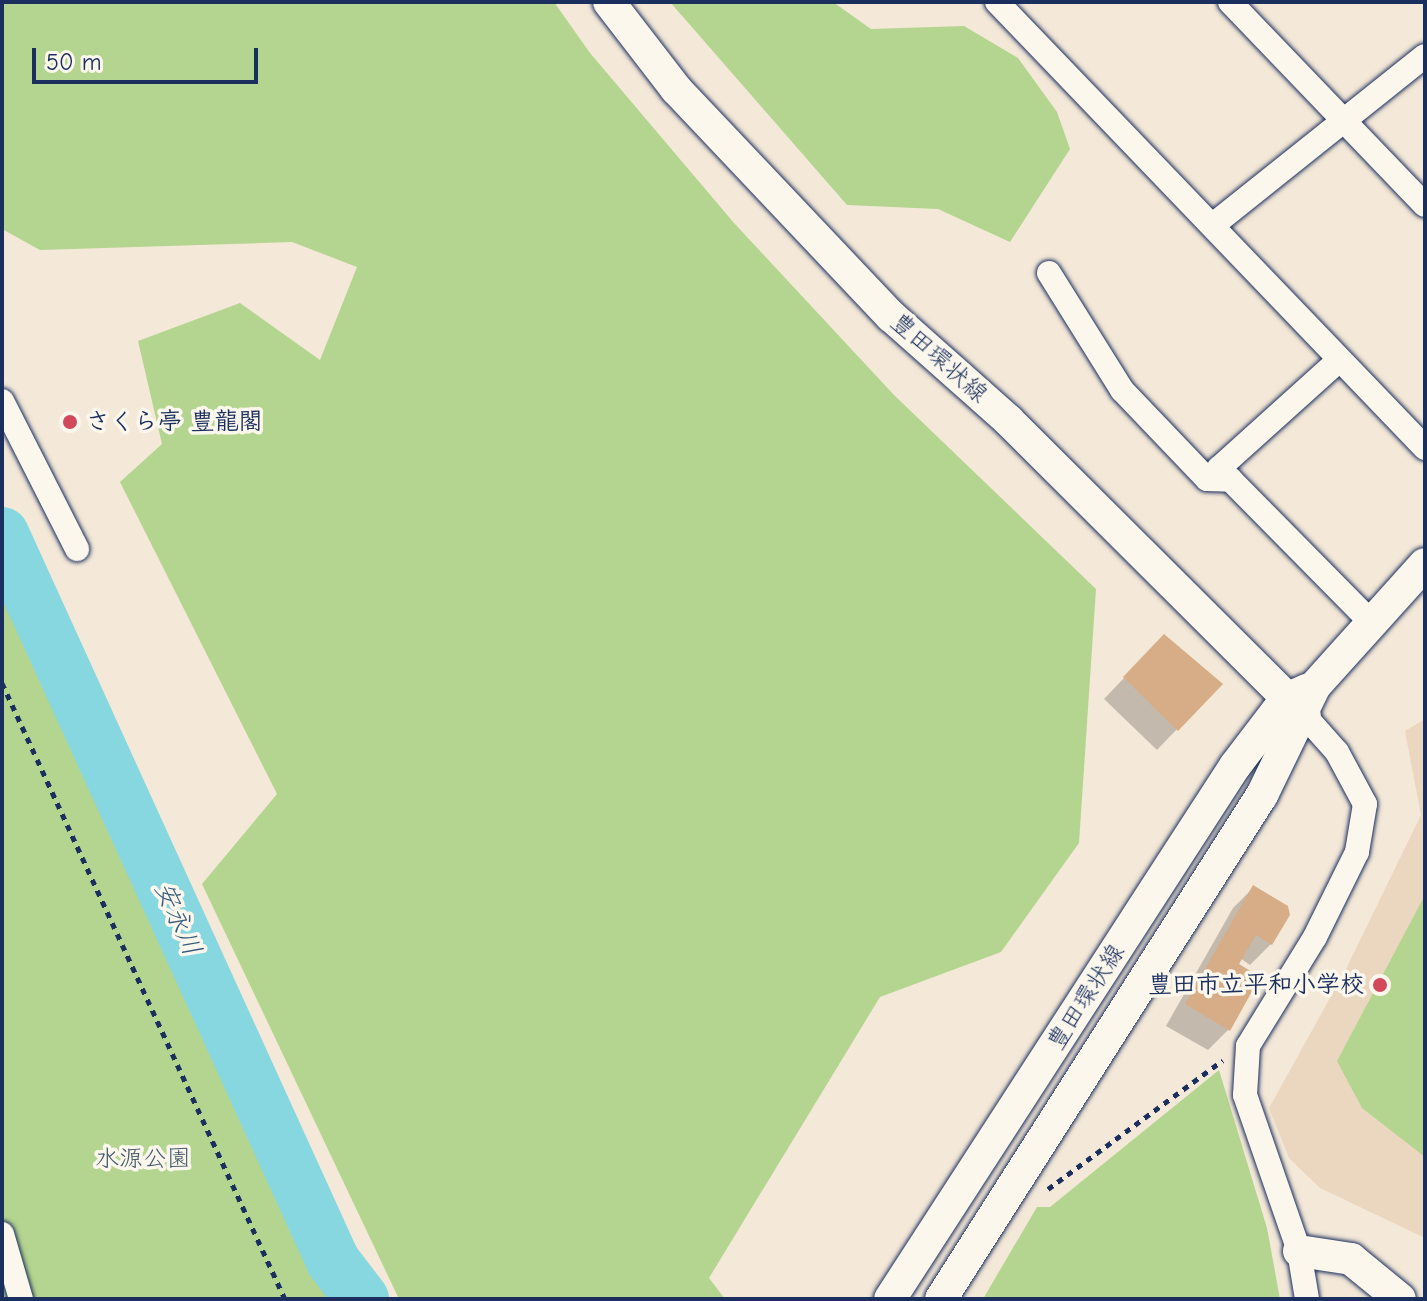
<!DOCTYPE html>
<meta charset="utf-8">
<style>
body{margin:0}
#map{position:relative;width:1427px;height:1301px;overflow:hidden;background:#f4e8d8;font-family:"Comic Neue","Klee One",sans-serif}
div>[style]{position:absolute}
[style*='--x']{left:calc(var(--x)*1px);top:calc(var(--y)*1px);width:calc(var(--w)*1px);rotate:calc(var(--a)*1deg)}
.built>*{inset:0;background:#ebd6c0}
.green>*{inset:0;background:#b4d58f}
.shadow>*{inset:0;background:#0003}
.river>*{height:54px;margin:-27px;padding:0 27px;transform-origin:27px;border-radius:27px;background:#86d7df}
.building>*{inset:0;background:#d6ad87}
.path>*{height:5px;margin-top:-2.5px;transform-origin:0;background:repeating-linear-gradient(90deg,#1b2f5e 0 6px,transparent 0 12px)}
.roads{filter:drop-shadow(0 0 2px #1b2f5e) drop-shadow(0 0 2px #1b2f5e)}
.street>*{height:24px;margin:-12px;padding:0 12px;transform-origin:12px;border-radius:12px;background:#fbf7ec}
.secondary>*{height:32px;margin:-16px;padding:0 16px;transform-origin:16px;border-radius:16px;background:#fbf7ec}
.dots>*{width:22px;height:22px;translate:-50% -50%;box-sizing:border-box;border:4px solid #fbf7ec;border-radius:50%}
span{translate:-50% -50%;white-space:nowrap;text-align:center;line-height:1.15;-webkit-text-stroke:7px #fbf7ec;paint-order:stroke}
.street-label{font-size:24px;color:#1b2f5e}
.poi-label{font-size:24px;color:#1b2f5e;font-weight:700}
.left{translate:0 -50%;text-align:left}
.right{translate:-100% -50%;text-align:right}
.park-label{font-size:24px;color:#41586a}
.water-label{font-size:26px;color:#36597e;font-style:italic}
.frame{position:absolute;inset:0;border:4px solid #1b2f5e;pointer-events:none}
.scale{position:absolute;left:32px;top:48px;width:226px;height:36px;box-sizing:border-box;border:4px solid #1b2f5e;border-top:0;padding-left:10px;font-size:24px;line-height:28px;white-space:nowrap;color:#1b2f5e;-webkit-text-stroke:6px #fbf7ec;paint-order:stroke}
</style>
<div id="map">
<div class="built">
<i style="clip-path:polygon(1425px 719px,1425px 1238px,1320px 1188px,1289px 1158px,1269px 1108px,1345px 971px,1421px 815px,1405px 731px)"></i>
</div>
<div class="green">
<i style="clip-path:polygon(2px 2px,554px 2px,590px 53px,734px 223px,894px 395px,1096px 589px,1079px 843px,1001px 952px,880px 997px,709px 1278px,725px 1299px,399px 1299px,202px 884px,277px 794px,120px 482px,162px 444px,138px 341px,240px 303px,320px 360px,357px 267px,292px 242px,40px 250px,2px 229px)"></i>
<i style="clip-path:polygon(670px 2px,833px 2px,871px 29px,964px 26px,1018px 58px,1057px 112px,1070px 149px,1010px 242px,938px 209px,847px 205px)"></i>
<i style="clip-path:polygon(2px 502px,280px 1124px,376px 1299px,2px 1299px)"></i>
<i style="clip-path:polygon(1425px 895px,1425px 1157px,1362px 1108px,1337px 1061px)"></i>
<i style="clip-path:polygon(1219px 1070px,1267px 1228px,1280px 1299px,983px 1299px,1037px 1207px,1050px 1207px)"></i>
</div>
<div class="shadow">
<i style="clip-path:polygon(1144px 657px,1177px 729px,1157px 750px,1104px 699px)"></i>
<i style="clip-path:polygon(1253px 888px,1271px 944px,1250px 965px,1240px 958px,1228px 1030px,1208px 1050px,1166px 1026px,1233px 908px)"></i>
</div>
<div class="river">
<i style="--x:2;--y:534;--w:799;--a:65.52"></i>
<i style="--x:333;--y:1261;--w:48;--a:52.7"></i>
</div>
<div class="building">
<i style="clip-path:polygon(1164px 634px,1223px 684px,1178px 731px,1123px 677px)"></i>
<i style="clip-path:polygon(1253px 885px,1288px 906px,1290px 915px,1272px 945px,1256px 935px,1239px 964px,1260px 977px,1230px 1031px,1185px 1004px)"></i>
</div>
<div class="path">
<i style="--x:2;--y:683;--w:678;--a:65.33"></i>
<i style="--x:1048;--y:1189;--w:217;--a:-36.4"></i>
</div>
<div class="roads">
<div class="street">
<i style="--x:997;--y:2;--w:618;--a:46.18"></i>
<i style="--x:1230;--y:2;--w:281;--a:46.2"></i>
<i style="--x:1213;--y:225;--w:271;--a:-38.6"></i>
<i style="--x:1049;--y:273;--w:138;--a:58"></i>
<i style="--x:1122;--y:390;--w:123;--a:46.3"></i>
<i style="--x:1207;--y:479;--w:24;--a:2"></i>
<i style="--x:1338;--y:361;--w:160;--a:138"></i>
<i style="--x:1219;--y:468;--w:218;--a:45.4"></i>
<i style="--x:2;--y:401;--w:166;--a:63.1"></i>
<i style="--x:1305;--y:716;--w:48;--a:48.4"></i>
<i style="--x:1337;--y:752;--w:59;--a:61.7"></i>
<i style="--x:1365;--y:804;--w:49;--a:99.5"></i>
<i style="--x:1357;--y:852;--w:95;--a:116.3"></i>
<i style="--x:1315;--y:937;--w:128;--a:121.6"></i>
<i style="--x:1248;--y:1046;--w:49;--a:93.5"></i>
<i style="--x:1245;--y:1095;--w:165;--a:70.9"></i>
<i style="--x:1299;--y:1251;--w:49;--a:80.5"></i>
<i style="--x:2;--y:1234;--w:68;--a:73.7"></i>
</div>
<div class="secondary">
<i style="--x:609;--y:2;--w:110;--a:52.4"></i>
<i style="--x:676;--y:89;--w:313;--a:46.6"></i>
<i style="--x:891;--y:316;--w:157;--a:41.6"></i>
<i style="--x:1008;--y:420;--w:419;--a:44.9"></i>
<i style="--x:1299;--y:1251;--w:53;--a:8.7"></i>
<i style="--x:1351;--y:1259;--w:63;--a:39.2"></i>
<i style="--x:890;--y:1299;--w:635;--a:-57.09"></i>
<i style="--x:1235;--y:766;--w:84;--a:-52.7"></i>
<i style="--x:1286;--y:699;--w:22;--a:-24"></i>
<i style="--x:941;--y:1299;--w:598;--a:-57.51"></i>
<i style="--x:1262;--y:795;--w:121;--a:-64.1"></i>
<i style="--x:1315;--y:686;--w:164;--a:-48"></i>
</div>
</div>
<div class="dots">
<i style="left:70px;top:422px;background:#d1495b"></i>
<i style="left:1380px;top:985px;background:#d1495b"></i>
</div>
<div class="street-label">
<span style="left:939px;top:358px;rotate:42deg">豊田環状線</span>
<span style="left:1086px;top:997px;rotate:-57deg">豊田環状線</span>
</div>
<div class="poi-label">
<span class="left" style="left:86px;top:422px">さくら亭 豊龍閣</span>
<span class="right" style="left:1364px;top:985px">豊田市立平和小学校</span>
</div>
<div class="park-label">
<span style="left:143px;top:1159px">水源公園</span>
</div>
<div class="water-label">
<span style="left:177px;top:919px;rotate:66deg">安永川</span>
</div>
<div class="frame"></div>
<div class="scale">50 m</div>
</div>
